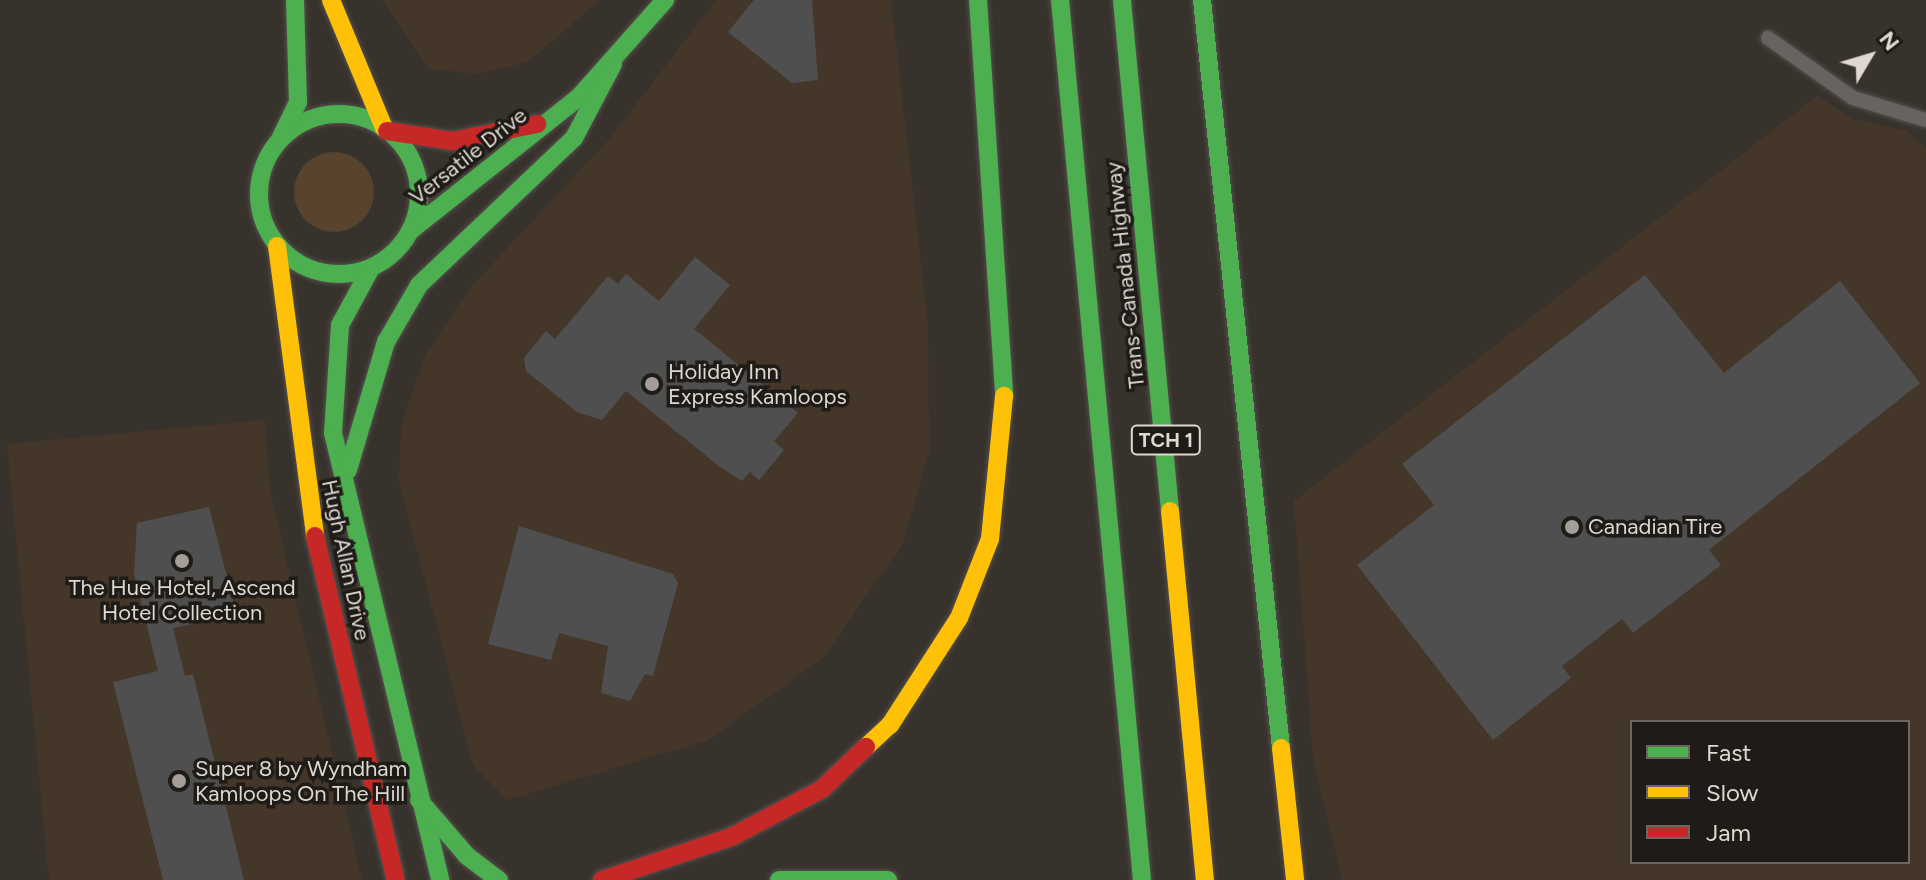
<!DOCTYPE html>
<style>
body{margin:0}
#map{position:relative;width:1926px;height:880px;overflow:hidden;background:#38322d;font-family:Figtree,sans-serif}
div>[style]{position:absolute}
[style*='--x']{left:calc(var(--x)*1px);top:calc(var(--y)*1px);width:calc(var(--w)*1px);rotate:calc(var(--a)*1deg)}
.built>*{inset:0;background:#44372a}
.green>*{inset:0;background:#58432f}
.round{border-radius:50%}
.building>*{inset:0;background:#504f4f}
.roads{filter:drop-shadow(0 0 2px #54504b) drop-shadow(0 0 2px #54504b)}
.lane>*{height:14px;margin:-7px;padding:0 7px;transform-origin:7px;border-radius:7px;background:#686360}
.fast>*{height:18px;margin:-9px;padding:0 9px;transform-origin:9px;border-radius:9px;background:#4caf50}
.fast>.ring{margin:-9px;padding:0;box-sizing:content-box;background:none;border:18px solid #4caf50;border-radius:50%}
.slow>*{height:18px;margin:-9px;padding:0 9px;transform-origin:9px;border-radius:9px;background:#ffc107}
.jam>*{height:18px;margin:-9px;padding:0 9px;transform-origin:9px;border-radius:9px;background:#c62828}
.dots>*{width:22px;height:22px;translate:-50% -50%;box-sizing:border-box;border:4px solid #1f1b17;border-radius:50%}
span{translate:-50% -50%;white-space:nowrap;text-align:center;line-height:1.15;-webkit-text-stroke:7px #1f1b17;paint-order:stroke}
.shield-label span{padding:2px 6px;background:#1f1b17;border:2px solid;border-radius:6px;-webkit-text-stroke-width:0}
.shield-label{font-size:20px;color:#ded7d2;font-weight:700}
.street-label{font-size:22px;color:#ded7d2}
.poi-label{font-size:22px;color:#ded7d2}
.left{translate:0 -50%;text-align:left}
.legend{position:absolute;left:1630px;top:720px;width:280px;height:144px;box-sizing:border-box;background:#1f1b17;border:2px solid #6b6662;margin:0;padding:10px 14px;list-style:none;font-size:24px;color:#ded7d2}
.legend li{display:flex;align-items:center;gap:16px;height:40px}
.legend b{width:40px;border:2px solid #6b6662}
.north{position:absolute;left:1830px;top:16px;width:80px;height:80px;-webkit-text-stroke:6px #1f1b17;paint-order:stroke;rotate:52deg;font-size:22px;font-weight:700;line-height:32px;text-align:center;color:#ded7d2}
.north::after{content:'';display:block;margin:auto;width:28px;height:36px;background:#ded7d2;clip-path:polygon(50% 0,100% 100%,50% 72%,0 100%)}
</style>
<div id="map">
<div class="built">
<i style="clip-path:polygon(383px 0,600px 0,528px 62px,479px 74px,429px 69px)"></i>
<i style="clip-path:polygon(716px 0,891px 0,928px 324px,929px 452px,903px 543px,823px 658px,708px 740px,507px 800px,473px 765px,399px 481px,401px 425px,425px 355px,469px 289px,611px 137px)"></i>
<i style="clip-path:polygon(evenodd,1817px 96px,1853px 119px,1906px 131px,1926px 147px,1926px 880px,1342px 880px,1313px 758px,1294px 501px,1817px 96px,1632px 722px,1908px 722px,1908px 862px,1632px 862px,1632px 722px)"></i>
<i style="clip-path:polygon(265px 420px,270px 491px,362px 880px,49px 880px,7px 444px)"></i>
</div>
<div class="green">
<i class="round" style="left:294px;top:152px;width:80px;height:80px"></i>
</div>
<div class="building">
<i style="clip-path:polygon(754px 0,812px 0,818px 80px,792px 83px,728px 32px)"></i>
<i style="clip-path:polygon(695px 257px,730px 285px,694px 329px,798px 413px,774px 441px,784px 450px,759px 480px,750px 472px,742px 481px,720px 467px,626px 391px,602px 420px,577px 412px,526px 371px,524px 358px,546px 331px,555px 339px,608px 276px,618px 284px,626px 274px,659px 301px)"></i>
<i style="clip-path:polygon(1645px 275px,1724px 373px,1840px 281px,1920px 383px,1709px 550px,1721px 565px,1633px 633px,1622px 619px,1562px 666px,1571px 678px,1493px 740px,1357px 565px,1434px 505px,1402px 464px)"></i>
<i style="clip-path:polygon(209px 507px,237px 615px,173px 628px,185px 676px,193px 674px,244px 880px,163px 880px,113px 682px,158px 671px,134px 573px,137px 523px)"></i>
<i style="clip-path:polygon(519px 526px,673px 574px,678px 583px,653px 676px,645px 674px,630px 701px,601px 693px,608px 646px,559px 633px,551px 660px,488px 644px)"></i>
</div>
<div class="roads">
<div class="lane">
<i style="--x:1768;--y:38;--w:104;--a:35.2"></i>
<i style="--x:1853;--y:98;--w:76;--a:16.8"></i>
</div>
<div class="fast">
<i style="--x:978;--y:0;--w:397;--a:86.2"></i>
<i style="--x:1060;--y:0;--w:884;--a:84.68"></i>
<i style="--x:1122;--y:0;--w:513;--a:84.63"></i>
<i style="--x:1202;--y:0;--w:752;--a:83.97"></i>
<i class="ring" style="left:259px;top:114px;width:142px;height:142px"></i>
<i style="--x:281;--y:137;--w:39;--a:-64"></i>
<i style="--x:298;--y:102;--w:102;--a:-91.7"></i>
<i style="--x:410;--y:231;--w:216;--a:-38.4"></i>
<i style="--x:579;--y:97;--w:130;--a:-48.4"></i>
<i style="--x:371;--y:268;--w:65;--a:118.5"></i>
<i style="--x:340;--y:325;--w:108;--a:93.7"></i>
<i style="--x:333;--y:433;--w:460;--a:76.5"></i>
<i style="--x:348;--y:470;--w:134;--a:-73.5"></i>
<i style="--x:386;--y:342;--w:66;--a:-59.9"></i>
<i style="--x:419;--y:285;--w:214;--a:-43.5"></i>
<i style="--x:574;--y:138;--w:84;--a:-62.2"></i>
<i style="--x:419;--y:800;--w:74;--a:49.4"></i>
<i style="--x:467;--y:856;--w:40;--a:37"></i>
<i style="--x:779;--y:880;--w:109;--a:0"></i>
</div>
<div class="slow">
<i style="--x:331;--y:0;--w:139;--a:67.5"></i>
<i style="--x:277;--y:246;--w:292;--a:82.5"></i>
<i style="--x:1170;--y:511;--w:371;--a:84.6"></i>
<i style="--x:866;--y:747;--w:33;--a:-43"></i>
<i style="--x:890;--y:725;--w:127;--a:-57.2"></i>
<i style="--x:959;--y:618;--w:85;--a:-68.6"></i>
<i style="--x:990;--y:539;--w:144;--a:-84.4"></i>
<i style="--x:1281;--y:748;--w:133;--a:83.9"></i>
</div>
<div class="jam">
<i style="--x:387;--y:131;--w:66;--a:8.7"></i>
<i style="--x:452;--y:141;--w:87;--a:-11.3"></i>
<i style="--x:315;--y:536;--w:353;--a:76.8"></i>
<i style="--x:602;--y:880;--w:136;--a:-18.4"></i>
<i style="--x:731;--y:837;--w:103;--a:-27.8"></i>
<i style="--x:822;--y:789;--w:61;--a:-43.7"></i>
</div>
</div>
<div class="dots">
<i style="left:652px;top:384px;background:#a49d98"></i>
<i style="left:1572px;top:527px;background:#a49d98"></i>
<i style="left:182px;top:561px;background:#a49d98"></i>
<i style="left:179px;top:781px;background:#a49d98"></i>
</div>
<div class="shield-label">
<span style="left:1166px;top:440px">TCH 1</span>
</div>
<div class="street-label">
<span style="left:468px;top:156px;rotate:-38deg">Versatile Drive</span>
<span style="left:1125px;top:275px;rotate:-96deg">Trans-Canada Highway</span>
<span style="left:346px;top:560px;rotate:78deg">Hugh Allan Drive</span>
</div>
<div class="poi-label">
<span class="left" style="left:668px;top:384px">Holiday Inn<br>Express Kamloops</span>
<span class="left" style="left:1588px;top:527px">Canadian Tire</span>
<span style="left:182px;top:600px">The Hue Hotel, Ascend<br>Hotel Collection</span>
<span class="left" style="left:195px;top:781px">Super 8 by Wyndham<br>Kamloops On The Hill</span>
</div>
<ul class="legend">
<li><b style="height:10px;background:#4caf50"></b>Fast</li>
<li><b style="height:10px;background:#ffc107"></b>Slow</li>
<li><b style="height:10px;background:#c62828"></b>Jam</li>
</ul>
<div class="north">N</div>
</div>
